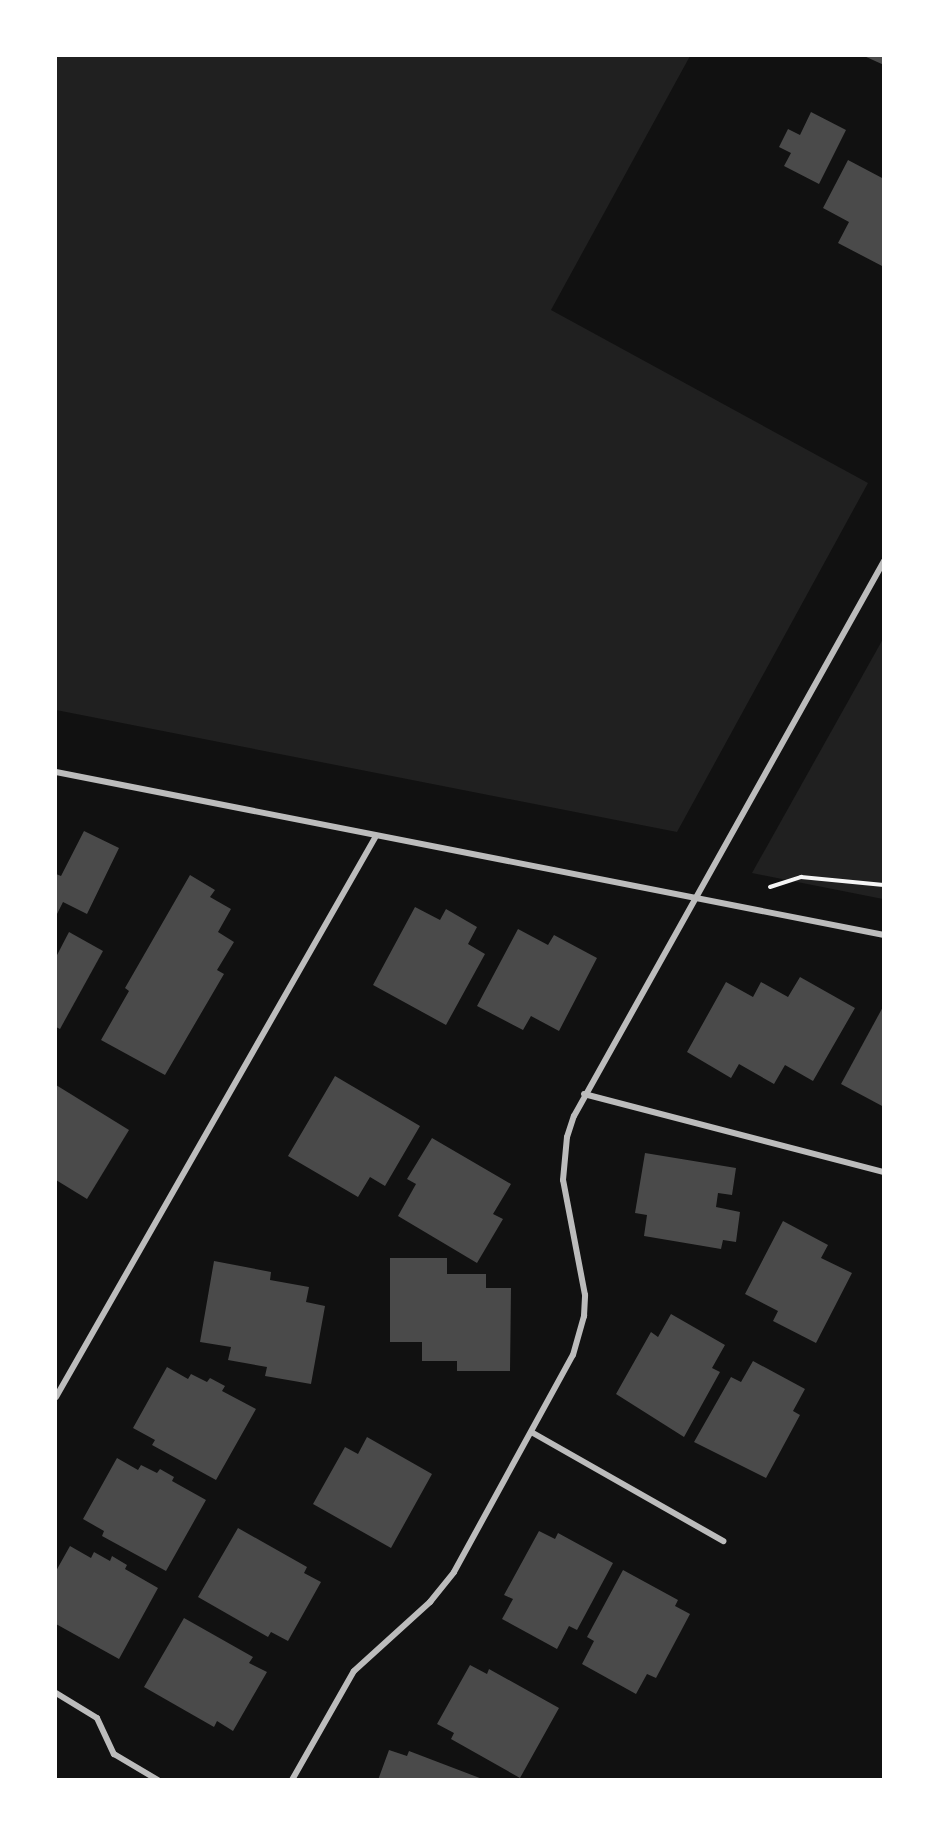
<!DOCTYPE html>
<style>
body{margin:0}
#map{position:relative;width:939px;height:1835px;overflow:hidden;background:#111;font-family:"Fira Sans",sans-serif}
div>[style]{position:absolute}
[style*='--x']{left:calc(var(--x)*1px);top:calc(var(--y)*1px);width:calc(var(--w)*1px);rotate:calc(var(--a)*1deg)}
.green>*{inset:0;background:#202020}
.building>*{inset:0;background:#4a4a4a}
.path>*{height:4px;margin:-2px;padding:0 2px;transform-origin:2px;border-radius:2px;background:#f5f5f5}
.minor>*{height:6px;margin:-3px;padding:0 3px;transform-origin:3px;border-radius:3px;background:#bcbcbc}
span{translate:-50% -50%;white-space:nowrap;text-align:center;line-height:1.15;-webkit-text-stroke:6px #fff;paint-order:stroke}
.frame{position:absolute;inset:0;border:57px solid #fff;pointer-events:none}
</style>
<div id="map">
<div class="green">
<i style="clip-path:polygon(56px 56px,690px 56px,551px 310px,868px 483px,677px 832px,56px 710px)"></i>
<i style="clip-path:polygon(883px 639px,883px 899px,752px 873px)"></i>
</div>
<div class="building">
<i style="clip-path:polygon(864px 56px,884px 56px,884px 65px)"></i>
<i style="clip-path:polygon(811px 112px,846px 130px,819px 184px,784px 166px,791px 153px,779px 147px,788px 129px,800px 135px)"></i>
<i style="clip-path:polygon(848px 160px,884px 179px,884px 267px,838px 243px,849px 222px,823px 208px)"></i>
<i style="clip-path:polygon(84px 831px,119px 848px,87px 914px,63px 902px,56px 916px,56px 874px,61px 876px)"></i>
<i style="clip-path:polygon(190px 875px,215px 890px,210px 897px,231px 909px,218px 932px,234px 942px,217px 970px,224px 974px,165px 1075px,101px 1040px,129px 991px,125px 988px)"></i>
<i style="clip-path:polygon(415px 907px,440px 920px,446px 909px,477px 927px,468px 944px,485px 954px,446px 1025px,373px 985px)"></i>
<i style="clip-path:polygon(518px 929px,548px 945px,554px 935px,597px 958px,559px 1031px,531px 1016px,523px 1030px,477px 1006px)"></i>
<i style="clip-path:polygon(69px 932px,103px 951px,60px 1029px,56px 1027px,56px 957px)"></i>
<i style="clip-path:polygon(800px 977px,855px 1008px,813px 1081px,785px 1065px,774px 1084px,739px 1064px,731px 1078px,687px 1052px,726px 982px,753px 997px,761px 982px,788px 997px)"></i>
<i style="clip-path:polygon(884px 1005px,884px 1107px,841px 1084px)"></i>
<i style="clip-path:polygon(335px 1076px,420px 1126px,385px 1186px,370px 1177px,358px 1197px,288px 1156px)"></i>
<i style="clip-path:polygon(56px 1085px,129px 1130px,87px 1199px,56px 1180px)"></i>
<i style="clip-path:polygon(432px 1138px,511px 1184px,493px 1214px,503px 1219px,477px 1263px,398px 1216px,416px 1184px,407px 1179px)"></i>
<i style="clip-path:polygon(645px 1153px,736px 1168px,732px 1195px,718px 1193px,716px 1207px,740px 1212px,736px 1242px,723px 1240px,721px 1249px,644px 1236px,647px 1215px,635px 1213px)"></i>
<i style="clip-path:polygon(783px 1221px,828px 1245px,821px 1258px,852px 1273px,816px 1343px,773px 1321px,778px 1311px,745px 1294px)"></i>
<i style="clip-path:polygon(390px 1258px,447px 1258px,447px 1274px,486px 1274px,486px 1288px,511px 1288px,510px 1371px,457px 1371px,457px 1361px,422px 1361px,422px 1342px,390px 1342px)"></i>
<i style="clip-path:polygon(214px 1261px,271px 1272px,270px 1280px,309px 1287px,306px 1302px,325px 1306px,311px 1384px,265px 1376px,267px 1367px,228px 1360px,231px 1347px,200px 1342px)"></i>
<i style="clip-path:polygon(671px 1314px,725px 1345px,712px 1368px,720px 1372px,684px 1437px,616px 1394px,651px 1332px,658px 1337px)"></i>
<i style="clip-path:polygon(753px 1361px,805px 1389px,793px 1411px,800px 1415px,766px 1478px,694px 1442px,731px 1377px,741px 1382px)"></i>
<i style="clip-path:polygon(167px 1367px,188px 1379px,191px 1374px,207px 1382px,210px 1378px,225px 1386px,222px 1391px,256px 1409px,216px 1480px,152px 1445px,155px 1440px,133px 1428px)"></i>
<i style="clip-path:polygon(367px 1437px,432px 1474px,391px 1548px,313px 1504px,345px 1447px,358px 1454px)"></i>
<i style="clip-path:polygon(117px 1458px,138px 1470px,141px 1465px,157px 1473px,160px 1469px,174px 1477px,172px 1481px,206px 1500px,166px 1571px,102px 1536px,104px 1531px,83px 1519px)"></i>
<i style="clip-path:polygon(238px 1528px,307px 1567px,304px 1573px,321px 1582px,288px 1641px,271px 1632px,268px 1637px,198px 1597px)"></i>
<i style="clip-path:polygon(539px 1531px,555px 1539px,558px 1533px,613px 1563px,577px 1630px,569px 1626px,557px 1649px,502px 1619px,513px 1599px,504px 1595px)"></i>
<i style="clip-path:polygon(70px 1546px,91px 1558px,94px 1552px,110px 1561px,112px 1556px,127px 1565px,125px 1569px,158px 1588px,119px 1659px,56px 1624px,56px 1571px)"></i>
<i style="clip-path:polygon(623px 1570px,678px 1600px,675px 1606px,690px 1614px,656px 1678px,647px 1674px,636px 1694px,582px 1664px,594px 1641px,587px 1637px)"></i>
<i style="clip-path:polygon(184px 1618px,253px 1657px,249px 1663px,267px 1672px,233px 1731px,217px 1721px,214px 1727px,144px 1687px)"></i>
<i style="clip-path:polygon(470px 1665px,487px 1674px,489px 1669px,559px 1708px,520px 1778px,451px 1739px,454px 1733px,437px 1724px)"></i>
<i style="clip-path:polygon(389px 1750px,407px 1756px,409px 1751px,485px 1780px,378px 1780px)"></i>
</div>
<div class="path">
<i style="--x:770;--y:887;--w:33;--a:-18"></i>
<i style="--x:801;--y:877;--w:83;--a:5.5"></i>
</div>
<div class="minor">
<i style="--x:56;--y:772;--w:844;--a:11.14"></i>
<i style="--x:584;--y:1094;--w:310;--a:14.6"></i>
<i style="--x:56;--y:1397;--w:646;--a:-60.3"></i>
<i style="--x:533;--y:1433;--w:219;--a:29.6"></i>
<i style="--x:56;--y:1693;--w:48;--a:31.4"></i>
<i style="--x:97;--y:1718;--w:40;--a:65"></i>
<i style="--x:114;--y:1754;--w:51;--a:30.6"></i>
<i style="--x:292;--y:1780;--w:125;--a:-60.4"></i>
<i style="--x:354;--y:1671;--w:103;--a:-42.2"></i>
<i style="--x:430;--y:1602;--w:38;--a:-51"></i>
<i style="--x:454;--y:1572;--w:247;--a:-61.3"></i>
<i style="--x:573;--y:1355;--w:41;--a:-74.2"></i>
<i style="--x:584;--y:1316;--w:21;--a:-87"></i>
<i style="--x:585;--y:1295;--w:117;--a:-100.8"></i>
<i style="--x:563;--y:1180;--w:43;--a:-84.7"></i>
<i style="--x:567;--y:1137;--w:22;--a:-72"></i>
<i style="--x:574;--y:1116;--w:636;--a:-60.81"></i>
</div>
<div class="frame"></div>
</div>
